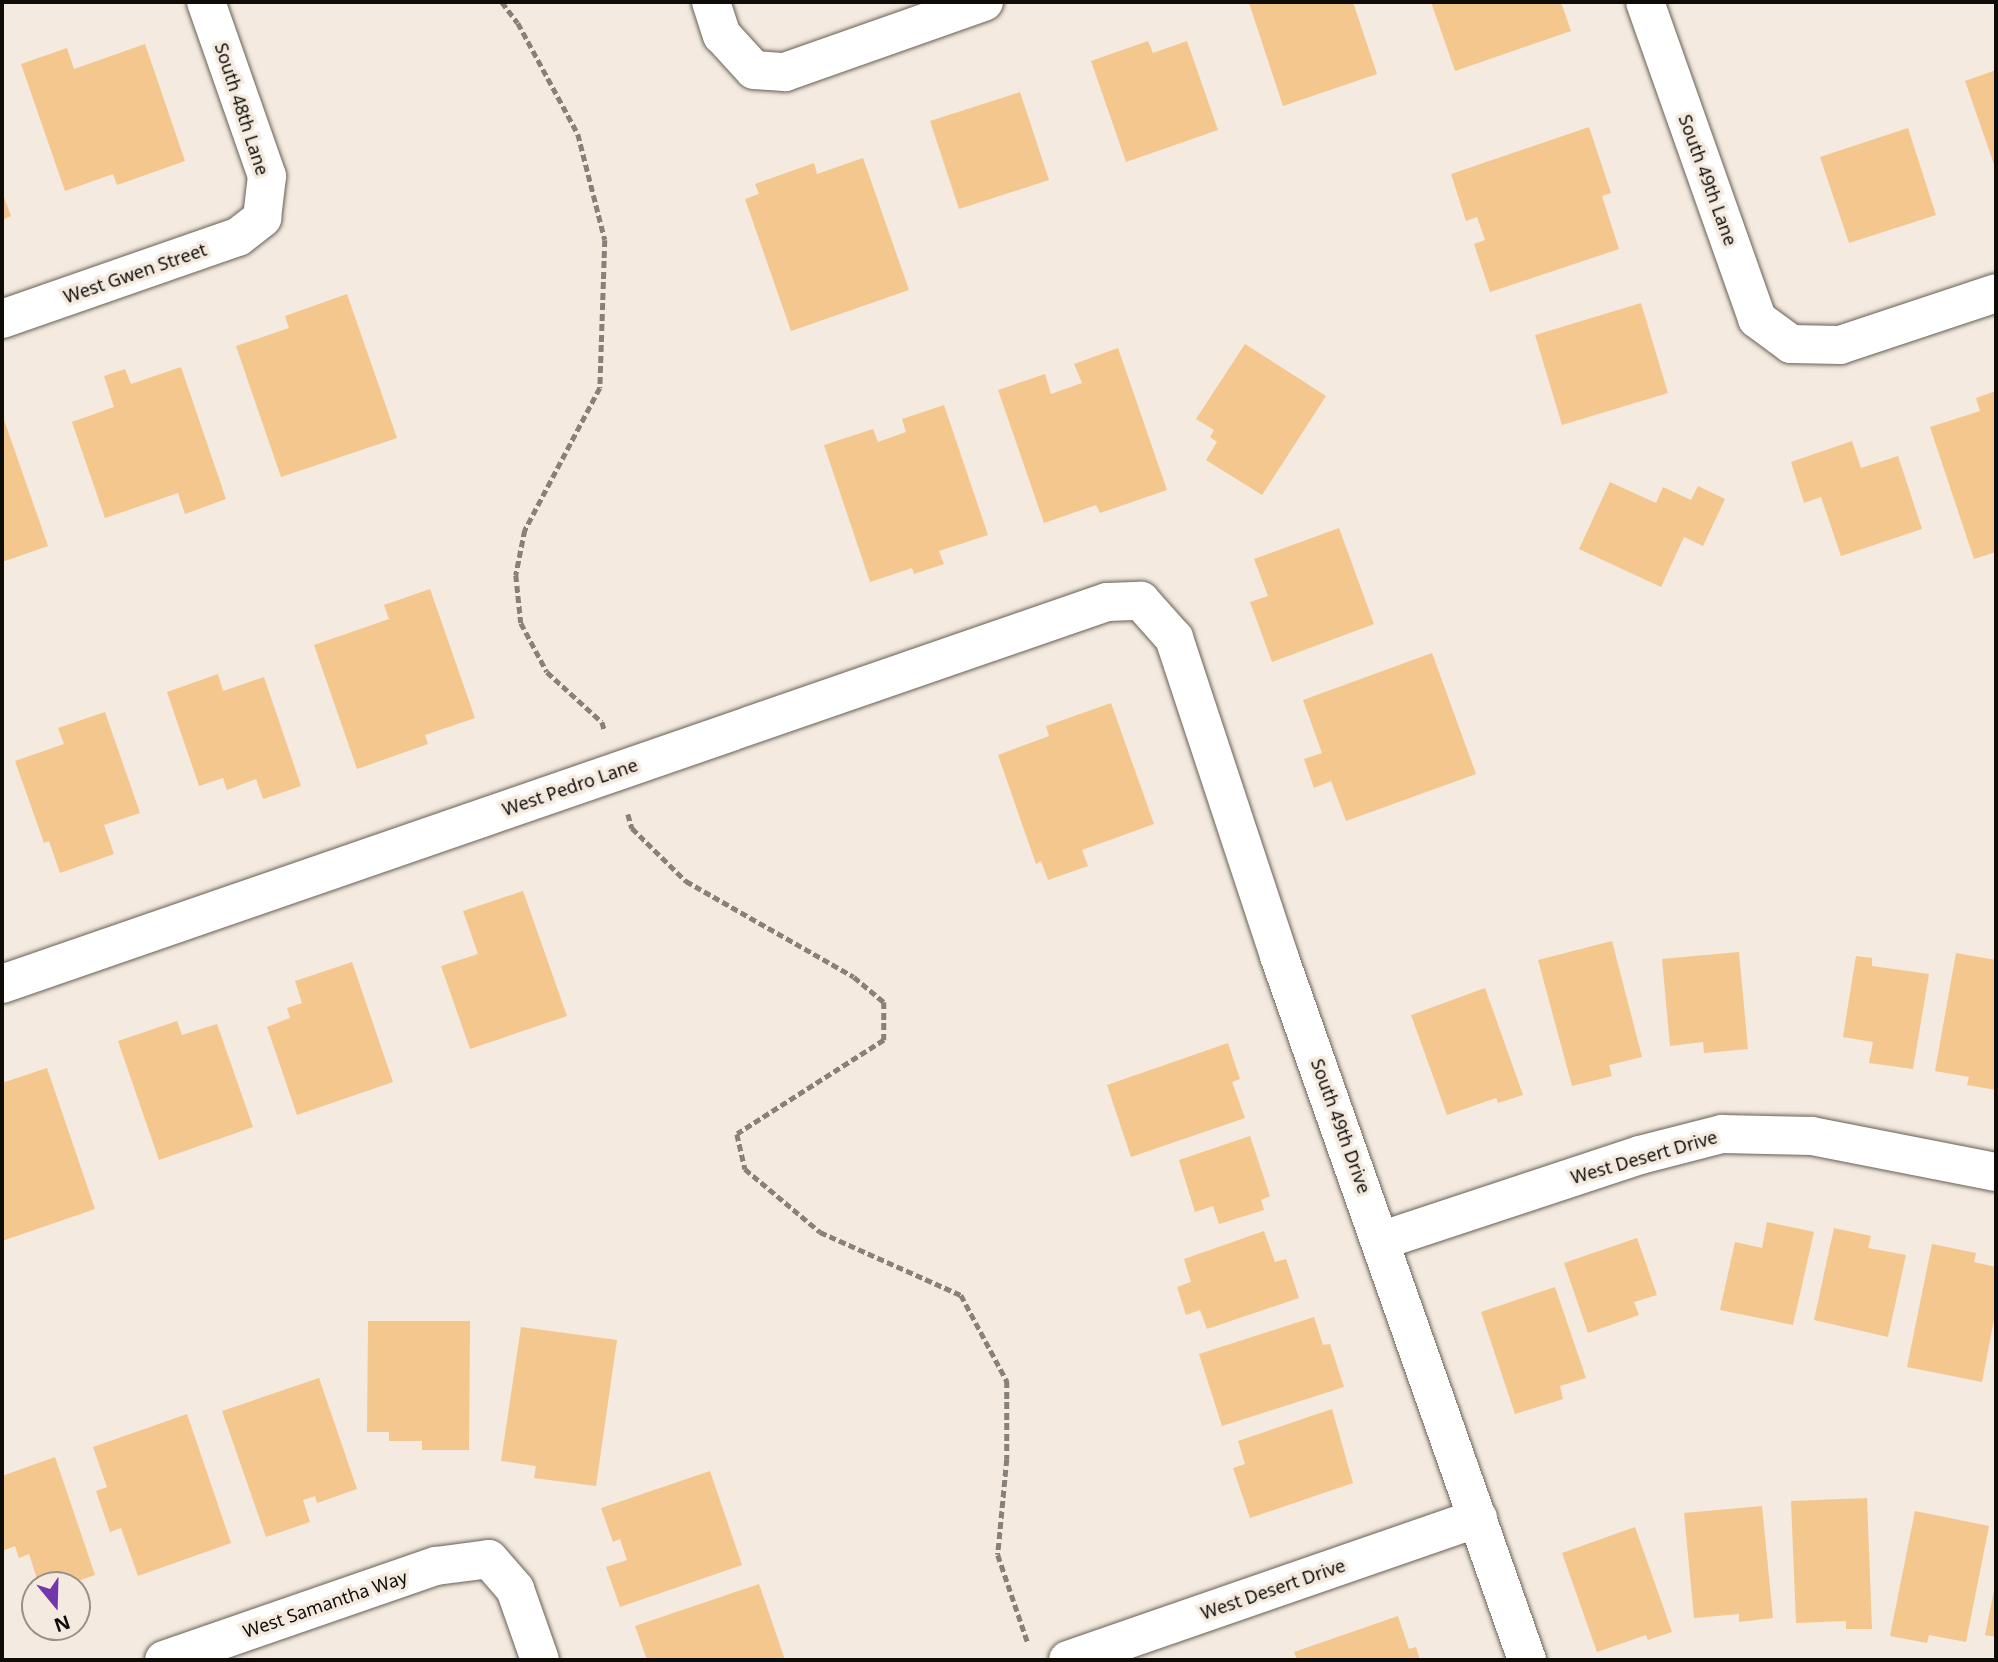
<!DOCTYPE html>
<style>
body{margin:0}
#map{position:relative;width:1998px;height:1662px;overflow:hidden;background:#f4eadf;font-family:"Noto Sans",sans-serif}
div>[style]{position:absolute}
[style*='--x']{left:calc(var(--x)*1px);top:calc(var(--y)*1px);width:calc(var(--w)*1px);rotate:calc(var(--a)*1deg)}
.building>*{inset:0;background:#f4c78e}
.path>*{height:4.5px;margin-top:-2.25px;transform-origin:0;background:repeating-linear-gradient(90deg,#88817a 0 7px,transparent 0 10.5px)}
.roads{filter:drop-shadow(0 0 2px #686056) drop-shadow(0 0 2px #686056)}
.minor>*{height:38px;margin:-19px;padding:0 19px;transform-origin:19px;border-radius:19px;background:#fff}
span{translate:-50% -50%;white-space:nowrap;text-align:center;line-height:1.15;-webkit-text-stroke:7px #f4eadf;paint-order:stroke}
.street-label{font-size:18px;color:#0f0c08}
.frame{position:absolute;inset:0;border:4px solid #0f0c08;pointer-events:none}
.north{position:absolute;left:21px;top:1571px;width:70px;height:70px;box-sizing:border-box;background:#f4eadf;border:2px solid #989189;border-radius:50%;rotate:161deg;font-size:19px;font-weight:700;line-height:28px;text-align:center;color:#0f0c08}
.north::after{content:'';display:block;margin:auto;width:24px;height:32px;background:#7337ac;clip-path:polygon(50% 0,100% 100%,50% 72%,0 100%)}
</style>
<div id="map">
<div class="building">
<i style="clip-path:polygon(1353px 2px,1377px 74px,1283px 106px,1249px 3px)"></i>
<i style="clip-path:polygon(1431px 2px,1561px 2px,1571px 31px,1455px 71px)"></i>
<i style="clip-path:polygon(1148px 41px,1153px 53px,1187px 41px,1218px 130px,1126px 162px,1091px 61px)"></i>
<i style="clip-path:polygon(145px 44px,185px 161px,117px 185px,113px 174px,65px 191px,21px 64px,67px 48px,74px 69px)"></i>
<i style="clip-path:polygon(1996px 70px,1996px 170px,1965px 81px)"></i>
<i style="clip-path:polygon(1020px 92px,1049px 180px,959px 209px,930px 121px)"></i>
<i style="clip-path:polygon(1589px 127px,1611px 193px,1602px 196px,1619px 249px,1490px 292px,1474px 244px,1485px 240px,1477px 217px,1466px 221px,1451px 174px)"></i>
<i style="clip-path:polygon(1908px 128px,1936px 215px,1849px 243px,1820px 157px)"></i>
<i style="clip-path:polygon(863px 158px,909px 290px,791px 331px,745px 199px,759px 194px,755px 184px,814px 163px,817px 174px)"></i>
<i style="clip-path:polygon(2px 192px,11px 216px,2px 220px)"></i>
<i style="clip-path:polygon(347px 294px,397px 438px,281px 477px,236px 346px,289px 328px,285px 316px)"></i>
<i style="clip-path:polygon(1641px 303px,1668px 393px,1562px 425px,1535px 335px)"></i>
<i style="clip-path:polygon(1245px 344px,1326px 396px,1262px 495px,1206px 460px,1217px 442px,1210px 437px,1214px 430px,1196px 419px)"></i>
<i style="clip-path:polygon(1118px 348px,1167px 490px,1100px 513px,1096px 505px,1044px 523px,998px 390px,1045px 374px,1051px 394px,1082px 383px,1074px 364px)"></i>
<i style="clip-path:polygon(181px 367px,226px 499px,185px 514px,178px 493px,105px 518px,72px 422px,114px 407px,104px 376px,125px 369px,131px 384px)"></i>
<i style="clip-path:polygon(1996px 391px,1996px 552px,1974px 559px,1930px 427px,1980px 411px,1976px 398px)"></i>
<i style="clip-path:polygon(944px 405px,988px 535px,939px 551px,944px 564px,914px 574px,912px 568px,870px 582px,824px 445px,873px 429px,878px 442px,906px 432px,902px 419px)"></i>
<i style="clip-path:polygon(2px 414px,48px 546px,2px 562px)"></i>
<i style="clip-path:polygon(1852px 441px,1861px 468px,1898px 456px,1922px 529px,1841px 556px,1821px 497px,1804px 503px,1791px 462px)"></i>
<i style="clip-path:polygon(1610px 482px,1656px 503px,1663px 487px,1691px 500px,1698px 486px,1725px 499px,1703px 546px,1684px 537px,1661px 587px,1579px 549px)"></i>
<i style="clip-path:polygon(1339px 528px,1374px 624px,1272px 662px,1250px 602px,1268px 596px,1254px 559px)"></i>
<i style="clip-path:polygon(430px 589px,475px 718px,425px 735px,428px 744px,357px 769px,314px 645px,389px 619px,384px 605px)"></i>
<i style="clip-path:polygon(1432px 653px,1476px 774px,1346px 821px,1331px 781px,1314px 788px,1304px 759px,1322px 753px,1303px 700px)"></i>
<i style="clip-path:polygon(218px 674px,223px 691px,264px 677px,301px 786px,263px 799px,256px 779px,227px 790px,223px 778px,199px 786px,167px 692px)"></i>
<i style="clip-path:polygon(1111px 703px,1154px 824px,1082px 850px,1088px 866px,1048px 880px,1041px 861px,1036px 864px,998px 755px,1049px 736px,1046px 726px)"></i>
<i style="clip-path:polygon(105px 712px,140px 813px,104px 825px,114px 854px,60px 873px,49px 841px,44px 843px,15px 761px,64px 744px,58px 728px)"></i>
<i style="clip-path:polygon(523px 891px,567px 1016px,470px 1049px,441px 966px,478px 954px,463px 911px)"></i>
<i style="clip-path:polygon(1612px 941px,1642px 1057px,1609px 1065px,1612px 1076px,1572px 1086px,1538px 960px)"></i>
<i style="clip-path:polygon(1739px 952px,1748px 1049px,1704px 1053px,1703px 1042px,1670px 1046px,1662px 959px)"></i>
<i style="clip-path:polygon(1956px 953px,1996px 960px,1996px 1090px,1967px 1085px,1969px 1077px,1935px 1071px)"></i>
<i style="clip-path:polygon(1856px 956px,1872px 958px,1872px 966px,1929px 974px,1913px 1069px,1869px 1063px,1873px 1042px,1843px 1037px)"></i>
<i style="clip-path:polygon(352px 962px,393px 1082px,297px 1115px,267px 1027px,290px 1018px,287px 1008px,302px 1003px,295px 981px)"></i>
<i style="clip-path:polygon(1485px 988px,1523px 1095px,1498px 1103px,1496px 1098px,1447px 1115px,1411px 1015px)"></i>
<i style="clip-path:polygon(177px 1021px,182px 1035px,217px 1024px,253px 1127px,159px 1160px,118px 1041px)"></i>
<i style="clip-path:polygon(1228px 1043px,1240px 1079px,1232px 1082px,1245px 1118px,1131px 1157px,1107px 1085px)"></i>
<i style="clip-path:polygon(47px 1068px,95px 1209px,2px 1241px,2px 1083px)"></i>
<i style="clip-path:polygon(1250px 1136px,1270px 1196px,1261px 1200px,1264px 1210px,1219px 1224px,1213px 1206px,1195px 1212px,1179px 1160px)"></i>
<i style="clip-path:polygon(1767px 1222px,1814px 1232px,1793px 1325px,1720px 1310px,1735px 1242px,1762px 1248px)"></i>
<i style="clip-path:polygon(1834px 1228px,1871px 1236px,1868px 1248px,1906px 1255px,1888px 1337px,1814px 1320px)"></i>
<i style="clip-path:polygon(1264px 1231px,1275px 1262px,1286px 1259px,1299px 1298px,1207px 1329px,1200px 1310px,1186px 1315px,1177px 1287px,1191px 1282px,1184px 1259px)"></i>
<i style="clip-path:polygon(1637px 1238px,1657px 1295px,1634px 1302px,1639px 1315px,1588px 1333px,1564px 1263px)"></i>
<i style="clip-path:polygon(1932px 1244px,1976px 1253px,1974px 1262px,1996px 1267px,1996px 1309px,1982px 1382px,1907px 1367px)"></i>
<i style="clip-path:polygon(1555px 1287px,1586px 1378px,1560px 1386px,1563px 1399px,1515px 1414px,1481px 1312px)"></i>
<i style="clip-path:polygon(1314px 1317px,1323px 1345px,1330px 1344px,1344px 1387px,1222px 1426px,1199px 1354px)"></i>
<i style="clip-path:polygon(368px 1321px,470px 1321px,469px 1450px,422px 1450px,422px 1441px,389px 1441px,389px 1432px,367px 1432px)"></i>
<i style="clip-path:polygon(521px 1327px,617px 1340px,596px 1486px,534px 1478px,536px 1466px,501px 1461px)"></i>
<i style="clip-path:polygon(319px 1378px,357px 1489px,317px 1503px,315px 1496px,303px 1500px,310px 1522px,266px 1537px,222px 1411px)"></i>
<i style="clip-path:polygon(1332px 1409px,1353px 1483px,1250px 1518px,1233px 1468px,1245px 1464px,1238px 1441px)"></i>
<i style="clip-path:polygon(187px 1414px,231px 1543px,138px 1576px,121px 1528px,110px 1532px,96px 1491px,107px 1487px,93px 1447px)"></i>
<i style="clip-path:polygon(55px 1457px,95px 1575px,66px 1585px,39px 1585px,29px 1554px,19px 1558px,15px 1546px,2px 1551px,2px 1476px)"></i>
<i style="clip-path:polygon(710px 1471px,742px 1565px,620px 1607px,606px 1567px,627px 1560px,620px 1539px,613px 1542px,601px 1508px)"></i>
<i style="clip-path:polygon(1867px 1498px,1872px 1629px,1846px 1629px,1846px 1621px,1796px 1623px,1791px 1501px)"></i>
<i style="clip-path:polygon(1762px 1506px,1773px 1618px,1739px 1622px,1739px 1614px,1694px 1618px,1684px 1513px)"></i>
<i style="clip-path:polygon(1915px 1511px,1989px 1526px,1966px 1642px,1929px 1635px,1927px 1643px,1890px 1636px)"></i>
<i style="clip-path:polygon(1635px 1527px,1672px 1632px,1648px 1640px,1646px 1635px,1597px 1652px,1562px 1553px)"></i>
<i style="clip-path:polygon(759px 1584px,785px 1660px,647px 1660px,635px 1626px)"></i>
<i style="clip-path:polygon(1995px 1586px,1996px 1586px,1996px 1637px,1985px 1635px)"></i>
<i style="clip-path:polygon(1398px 1616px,1409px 1649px,1416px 1647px,1420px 1660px,1297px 1660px,1294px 1652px)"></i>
</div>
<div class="path">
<i style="--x:502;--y:2;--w:26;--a:53"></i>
<i style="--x:518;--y:23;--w:126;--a:61.6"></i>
<i style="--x:578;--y:134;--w:109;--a:75.7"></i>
<i style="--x:605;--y:240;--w:148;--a:91.9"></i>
<i style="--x:600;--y:388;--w:161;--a:117.8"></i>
<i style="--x:525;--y:530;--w:46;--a:101.3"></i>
<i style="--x:516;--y:575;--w:48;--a:84.1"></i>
<i style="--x:521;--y:623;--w:55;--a:62"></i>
<i style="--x:547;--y:672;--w:74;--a:42.3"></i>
<i style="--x:602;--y:722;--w:10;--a:73"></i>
<i style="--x:628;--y:814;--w:15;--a:74"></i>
<i style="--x:632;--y:828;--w:76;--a:44.5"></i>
<i style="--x:686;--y:881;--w:193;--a:29.7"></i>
<i style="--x:854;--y:977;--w:39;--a:40"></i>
<i style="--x:884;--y:1002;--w:38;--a:90"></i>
<i style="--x:884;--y:1040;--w:174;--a:147.4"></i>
<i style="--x:737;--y:1134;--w:36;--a:77"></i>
<i style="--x:745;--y:1169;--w:98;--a:40"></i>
<i style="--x:820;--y:1232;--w:154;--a:24.1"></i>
<i style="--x:961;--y:1295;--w:98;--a:61.9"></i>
<i style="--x:1007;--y:1381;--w:78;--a:90"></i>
<i style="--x:1007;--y:1459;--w:96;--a:95.4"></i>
<i style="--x:998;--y:1555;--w:93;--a:71.2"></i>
</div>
<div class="roads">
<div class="minor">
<i style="--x:711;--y:2;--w:35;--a:72"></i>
<i style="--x:722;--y:35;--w:47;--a:47.6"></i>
<i style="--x:754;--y:70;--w:31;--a:4"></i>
<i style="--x:785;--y:72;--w:211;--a:-19.4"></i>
<i style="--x:1645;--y:2;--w:336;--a:70.5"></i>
<i style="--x:1757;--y:319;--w:42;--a:36.3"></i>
<i style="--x:1791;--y:344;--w:49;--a:1.2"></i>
<i style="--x:1840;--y:345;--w:164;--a:-18.4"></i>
<i style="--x:2;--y:319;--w:250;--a:-19.2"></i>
<i style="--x:238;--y:237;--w:31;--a:-38"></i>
<i style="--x:262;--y:218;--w:42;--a:-83.2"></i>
<i style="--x:267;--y:176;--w:184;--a:-109.3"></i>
<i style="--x:2;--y:984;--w:1169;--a:-19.07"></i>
<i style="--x:1107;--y:602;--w:34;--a:-2"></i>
<i style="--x:1141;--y:601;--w:50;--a:48.3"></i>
<i style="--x:1174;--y:638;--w:335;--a:71.7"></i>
<i style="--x:1279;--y:956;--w:746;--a:70.59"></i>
<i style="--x:1383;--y:1240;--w:271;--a:-18.3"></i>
<i style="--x:1640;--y:1155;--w:85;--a:-14.4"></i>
<i style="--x:1722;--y:1134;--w:90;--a:1.3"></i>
<i style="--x:1812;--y:1136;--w:187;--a:11.1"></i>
<i style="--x:164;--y:1660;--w:288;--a:-19.1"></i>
<i style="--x:436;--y:1566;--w:53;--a:-7.5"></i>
<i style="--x:489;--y:1559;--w:40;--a:49"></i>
<i style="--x:515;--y:1589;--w:75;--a:70.6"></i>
<i style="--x:1068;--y:1660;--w:434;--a:-19.1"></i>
</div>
</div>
<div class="street-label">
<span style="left:242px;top:109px;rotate:72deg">South 48th Lane</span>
<span style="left:1708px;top:180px;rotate:70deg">South 49th Lane</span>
<span style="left:135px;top:273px;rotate:-19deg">West Gwen Street</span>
<span style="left:570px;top:787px;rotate:-19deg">West Pedro Lane</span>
<span style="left:1341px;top:1126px;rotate:70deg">South 49th Drive</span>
<span style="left:1644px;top:1157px;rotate:-16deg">West Desert Drive</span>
<span style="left:1273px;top:1589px;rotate:-19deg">West Desert Drive</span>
<span style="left:325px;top:1604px;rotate:-19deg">West Samantha Way</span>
</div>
<div class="frame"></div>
<div class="north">N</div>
</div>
